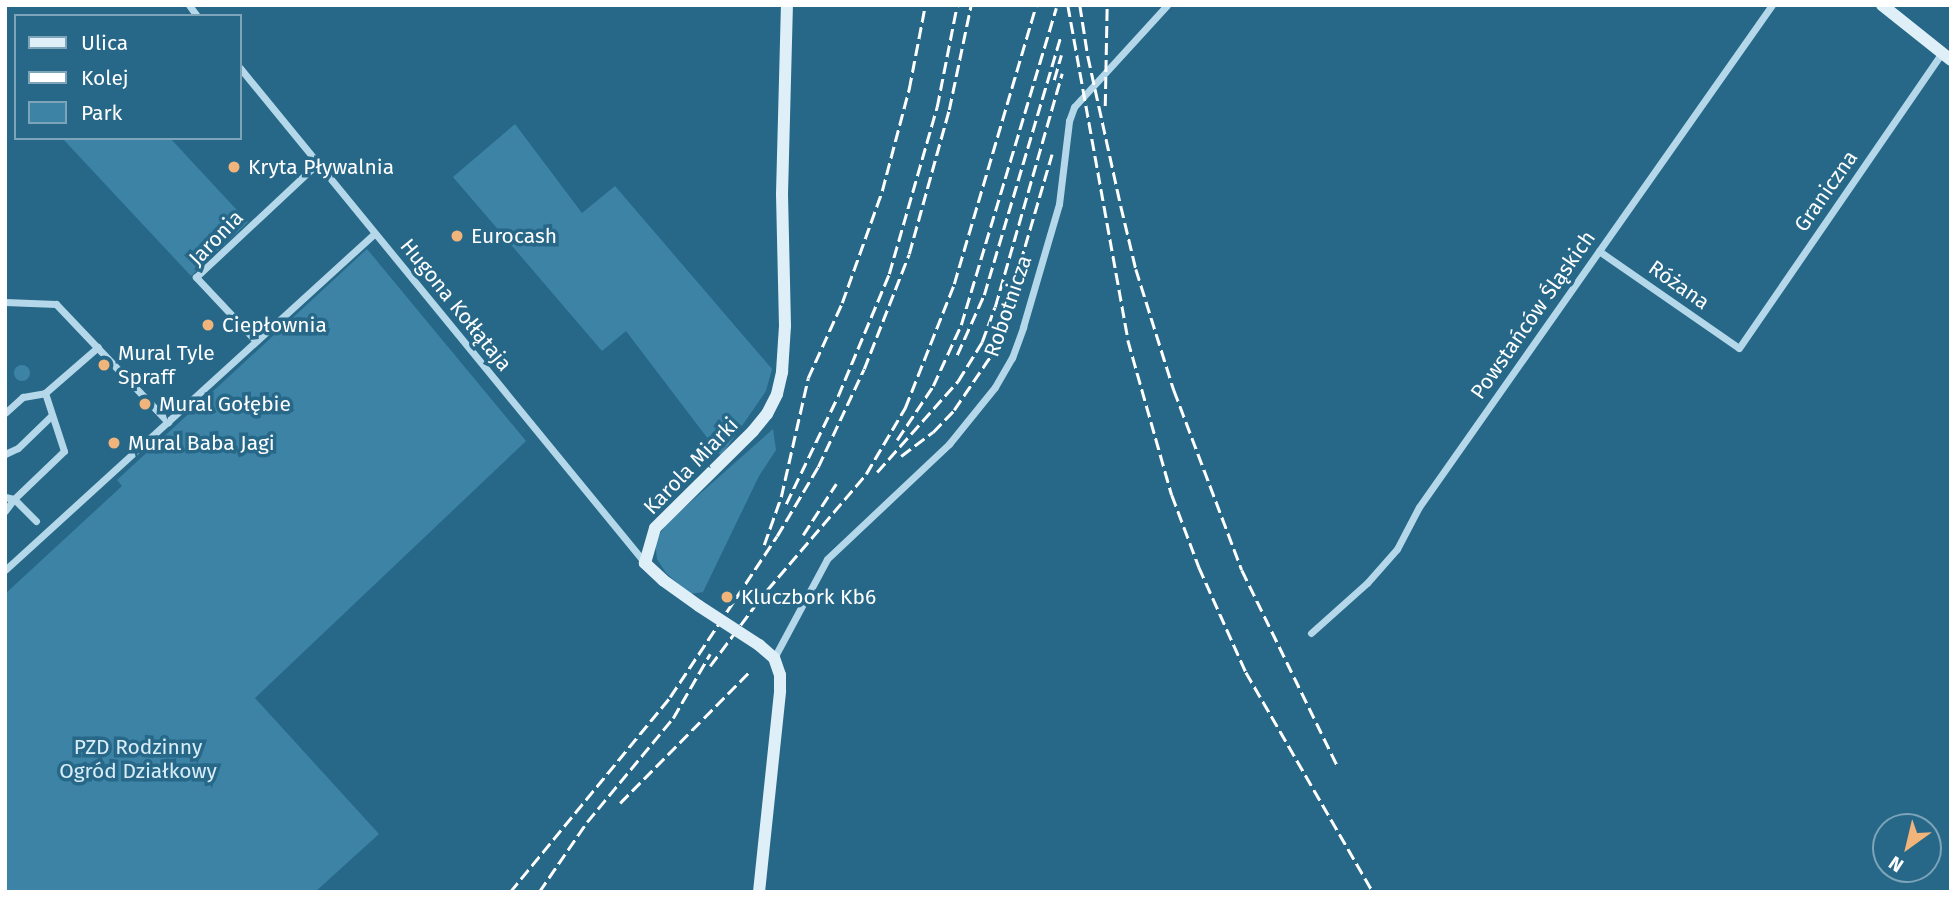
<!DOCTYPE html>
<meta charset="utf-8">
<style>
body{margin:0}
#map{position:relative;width:1956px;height:897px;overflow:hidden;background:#276889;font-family:"Fira Sans",sans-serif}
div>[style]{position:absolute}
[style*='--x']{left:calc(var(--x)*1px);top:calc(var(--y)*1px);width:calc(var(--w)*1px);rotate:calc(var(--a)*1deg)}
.green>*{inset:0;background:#3c83a5}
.round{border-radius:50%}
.street>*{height:7px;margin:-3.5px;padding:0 3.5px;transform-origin:3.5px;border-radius:3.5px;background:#b4d8e9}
.secondary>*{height:12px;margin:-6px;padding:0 6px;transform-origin:6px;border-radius:6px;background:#dfeff8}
.rail>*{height:2.5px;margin-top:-1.25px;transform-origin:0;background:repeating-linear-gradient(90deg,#fff 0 12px,transparent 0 17px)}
.secondary-bridge>*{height:12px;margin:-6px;padding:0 6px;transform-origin:6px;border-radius:6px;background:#dfeff8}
.dots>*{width:19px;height:19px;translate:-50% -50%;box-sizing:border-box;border:4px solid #276889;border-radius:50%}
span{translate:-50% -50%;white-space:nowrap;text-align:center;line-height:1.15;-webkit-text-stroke:7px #276889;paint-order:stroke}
.poi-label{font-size:21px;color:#fff}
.left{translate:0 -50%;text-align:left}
.street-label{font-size:21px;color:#fff}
.park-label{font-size:21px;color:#d8edf7}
.frame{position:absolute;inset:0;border:7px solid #fff;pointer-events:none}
.legend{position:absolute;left:14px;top:14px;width:228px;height:126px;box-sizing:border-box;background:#276889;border:2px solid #7da4b8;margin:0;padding:9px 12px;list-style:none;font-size:21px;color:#fff}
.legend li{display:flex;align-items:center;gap:14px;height:35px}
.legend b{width:35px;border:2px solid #7da4b8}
.north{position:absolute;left:1872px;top:813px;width:70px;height:70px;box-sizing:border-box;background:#276889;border:2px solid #7da4b8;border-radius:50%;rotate:214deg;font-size:19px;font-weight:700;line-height:28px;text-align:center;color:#fff}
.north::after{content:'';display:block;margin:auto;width:24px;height:32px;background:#f1b47a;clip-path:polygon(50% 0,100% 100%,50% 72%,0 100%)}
</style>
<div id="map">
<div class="green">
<i style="clip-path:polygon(515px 124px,582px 213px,615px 186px,772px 369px,766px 391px,721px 456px,626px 331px,602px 351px,453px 177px)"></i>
<i style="clip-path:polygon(62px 138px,170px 138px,248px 222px,191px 276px)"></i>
<i style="clip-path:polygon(367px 249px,526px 441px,255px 698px,379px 834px,315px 892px,5px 892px,5px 594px,122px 486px,117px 480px)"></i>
<i class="round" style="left:14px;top:365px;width:16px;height:16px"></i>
<i style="clip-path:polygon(773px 429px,776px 450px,759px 476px,703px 592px,690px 594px,666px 573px,657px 559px,655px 541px,667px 523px)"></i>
</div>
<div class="street">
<i style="--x:189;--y:5;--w:14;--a:54"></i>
<i style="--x:240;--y:68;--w:640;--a:50.71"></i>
<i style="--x:1599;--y:251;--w:170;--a:34.7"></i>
<i style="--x:1739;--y:348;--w:358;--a:-55.5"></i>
<i style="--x:5;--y:302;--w:51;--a:2.2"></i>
<i style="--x:56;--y:304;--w:163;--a:46.5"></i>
<i style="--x:256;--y:341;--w:88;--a:-133.2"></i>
<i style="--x:196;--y:277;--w:167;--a:-43.1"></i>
<i style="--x:5;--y:413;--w:24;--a:-42"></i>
<i style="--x:23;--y:397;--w:22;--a:-10"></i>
<i style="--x:5;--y:454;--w:14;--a:-25"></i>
<i style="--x:18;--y:448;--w:47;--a:-44.1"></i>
<i style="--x:5;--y:497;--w:9;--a:13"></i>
<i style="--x:14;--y:499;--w:15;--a:127"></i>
<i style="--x:36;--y:521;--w:31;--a:-135"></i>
<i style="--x:14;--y:499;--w:69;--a:-43.8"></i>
<i style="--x:64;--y:451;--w:61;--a:-108.1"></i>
<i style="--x:45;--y:393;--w:70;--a:-41"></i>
<i style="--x:5;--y:570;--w:500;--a:-42.33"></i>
<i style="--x:1311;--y:633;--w:75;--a:-41.8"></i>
<i style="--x:1367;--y:583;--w:45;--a:-48.6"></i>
<i style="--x:1397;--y:549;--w:47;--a:-62.4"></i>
<i style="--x:1419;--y:507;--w:614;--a:-54.89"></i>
<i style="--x:774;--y:658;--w:112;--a:-61.8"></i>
<i style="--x:827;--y:559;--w:168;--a:-43.3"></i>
<i style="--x:949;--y:444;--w:73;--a:-51.1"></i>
<i style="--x:995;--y:387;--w:34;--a:-60"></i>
<i style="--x:1012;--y:358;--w:33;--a:-70"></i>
<i style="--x:1023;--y:327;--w:128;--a:-73.7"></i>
<i style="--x:1059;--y:204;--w:84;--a:-83.1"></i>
<i style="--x:1069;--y:121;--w:15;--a:-70"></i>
<i style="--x:1074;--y:107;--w:138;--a:-47.6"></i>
</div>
<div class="secondary">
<i style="--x:1882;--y:5;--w:88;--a:38.6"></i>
<i style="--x:699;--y:606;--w:44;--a:-144.2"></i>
<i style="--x:663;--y:580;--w:25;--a:-137"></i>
<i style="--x:645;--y:563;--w:36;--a:-74"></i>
<i style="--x:655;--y:528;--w:138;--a:-44.7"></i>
<i style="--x:753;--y:431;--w:22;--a:-51"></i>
<i style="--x:767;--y:414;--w:22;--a:-63"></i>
<i style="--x:777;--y:394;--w:23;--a:-77"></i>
<i style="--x:782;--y:372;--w:46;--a:-86.3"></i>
<i style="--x:785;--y:326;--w:132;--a:-91.3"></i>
<i style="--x:782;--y:194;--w:189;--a:-88.5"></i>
<i style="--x:759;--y:892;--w:202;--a:-84"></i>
<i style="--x:780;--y:691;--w:16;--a:-90"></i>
<i style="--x:780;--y:675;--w:18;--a:-109"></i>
<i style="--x:774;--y:658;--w:20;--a:-139"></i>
</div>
<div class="rail">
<i style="--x:1068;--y:5;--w:340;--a:79.8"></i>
<i style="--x:1128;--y:340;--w:161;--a:74.2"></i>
<i style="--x:1172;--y:495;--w:77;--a:69.4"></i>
<i style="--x:1199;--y:567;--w:115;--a:65.9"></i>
<i style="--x:1246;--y:672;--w:254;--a:60"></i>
<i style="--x:1080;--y:5;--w:52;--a:81.1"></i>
<i style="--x:1088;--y:56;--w:154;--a:77.6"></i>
<i style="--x:1121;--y:206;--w:65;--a:76.6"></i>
<i style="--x:1136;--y:269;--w:127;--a:72.6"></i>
<i style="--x:1174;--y:390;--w:192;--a:69.3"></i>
<i style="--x:1242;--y:570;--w:217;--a:64"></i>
<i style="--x:1054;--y:80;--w:26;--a:-74"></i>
<i style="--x:1105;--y:106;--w:101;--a:-88.9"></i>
<i style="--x:957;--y:355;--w:66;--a:-65.8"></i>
<i style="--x:984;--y:295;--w:268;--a:-73.5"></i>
<i style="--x:897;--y:440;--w:65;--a:-56.3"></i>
<i style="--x:933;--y:386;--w:67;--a:-65.3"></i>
<i style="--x:961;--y:325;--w:331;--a:-73.3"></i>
<i style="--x:901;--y:456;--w:40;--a:-37"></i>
<i style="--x:933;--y:432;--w:30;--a:-46"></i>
<i style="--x:954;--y:410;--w:64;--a:-55.8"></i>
<i style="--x:990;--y:357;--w:31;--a:-69"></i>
<i style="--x:1001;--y:328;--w:181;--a:-73.7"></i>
<i style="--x:877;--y:472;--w:122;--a:-48.3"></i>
<i style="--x:958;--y:381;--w:46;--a:-58.4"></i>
<i style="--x:982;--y:342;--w:37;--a:-70"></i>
<i style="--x:995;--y:307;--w:243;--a:-74"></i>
<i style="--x:786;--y:504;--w:120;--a:-64.3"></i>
<i style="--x:838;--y:396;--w:132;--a:-67.3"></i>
<i style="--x:889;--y:274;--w:174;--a:-74"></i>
<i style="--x:937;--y:107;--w:104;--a:-78.9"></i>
<i style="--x:803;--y:535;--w:61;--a:-57.1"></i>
<i style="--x:764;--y:545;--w:51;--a:-70.5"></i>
<i style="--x:781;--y:497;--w:122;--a:-77.2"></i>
<i style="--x:808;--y:378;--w:82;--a:-65.6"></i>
<i style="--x:842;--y:303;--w:119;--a:-70.3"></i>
<i style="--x:882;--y:191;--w:106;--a:-75.2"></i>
<i style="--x:909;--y:89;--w:85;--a:-79.1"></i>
<i style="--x:756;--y:603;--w:170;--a:-49.5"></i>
<i style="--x:866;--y:474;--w:77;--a:-59.4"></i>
<i style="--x:905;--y:408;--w:133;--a:-68.4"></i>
<i style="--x:954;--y:284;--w:291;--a:-73.6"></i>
<i style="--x:710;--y:666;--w:87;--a:-53.4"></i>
<i style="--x:620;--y:803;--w:187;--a:-45.4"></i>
<i style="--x:510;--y:892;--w:252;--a:-50.6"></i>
<i style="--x:670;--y:697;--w:193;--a:-56.4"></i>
<i style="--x:777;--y:536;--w:80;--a:-59.3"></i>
<i style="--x:818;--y:467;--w:108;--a:-64.9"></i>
<i style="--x:864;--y:369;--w:123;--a:-68.6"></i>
<i style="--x:909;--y:254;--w:149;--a:-74.5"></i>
<i style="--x:949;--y:110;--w:107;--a:-78.2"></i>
<i style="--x:539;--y:892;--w:85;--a:-55.6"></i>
<i style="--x:587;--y:822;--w:135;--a:-50.4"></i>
<i style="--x:673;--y:718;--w:74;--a:-60"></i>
</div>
<div class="secondary-bridge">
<i style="--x:699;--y:606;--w:72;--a:33"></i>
</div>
<div class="dots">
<i style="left:234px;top:167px;background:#f1b47a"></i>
<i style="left:457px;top:236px;background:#f1b47a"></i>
<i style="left:208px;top:325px;background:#f1b47a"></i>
<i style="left:104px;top:365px;background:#f1b47a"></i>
<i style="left:145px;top:404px;background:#f1b47a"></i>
<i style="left:114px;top:443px;background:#f1b47a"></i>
<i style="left:727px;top:597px;background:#f1b47a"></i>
</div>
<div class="poi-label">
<span class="left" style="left:248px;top:167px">Kryta Pływalnia</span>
<span class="left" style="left:471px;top:236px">Eurocash</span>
<span class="left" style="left:222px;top:325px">Ciepłownia</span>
<span class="left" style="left:118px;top:365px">Mural Tyle<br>Spraff</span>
<span class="left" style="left:159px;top:404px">Mural Gołębie</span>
<span class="left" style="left:128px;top:443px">Mural Baba Jagi</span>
<span class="left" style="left:741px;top:597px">Kluczbork Kb6</span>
</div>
<div class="street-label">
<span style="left:1826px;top:191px;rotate:-55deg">Graniczna</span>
<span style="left:216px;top:238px;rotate:-46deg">Jaronia</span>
<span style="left:1679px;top:285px;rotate:35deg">Różana</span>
<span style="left:456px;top:305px;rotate:51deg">Hugona Kołłątaja</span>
<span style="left:1008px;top:306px;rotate:-71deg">Robotnicza</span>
<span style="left:1533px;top:315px;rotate:-55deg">Powstańców Śląskich</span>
<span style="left:691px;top:466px;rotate:-46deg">Karola Miarki</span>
</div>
<div class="park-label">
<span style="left:138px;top:759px">PZD Rodzinny<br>Ogród Działkowy</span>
</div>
<div class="frame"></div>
<ul class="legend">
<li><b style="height:9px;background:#dfeff8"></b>Ulica</li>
<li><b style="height:9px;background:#fff"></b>Kolej</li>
<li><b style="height:19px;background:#3c83a5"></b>Park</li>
</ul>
<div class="north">N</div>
</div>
